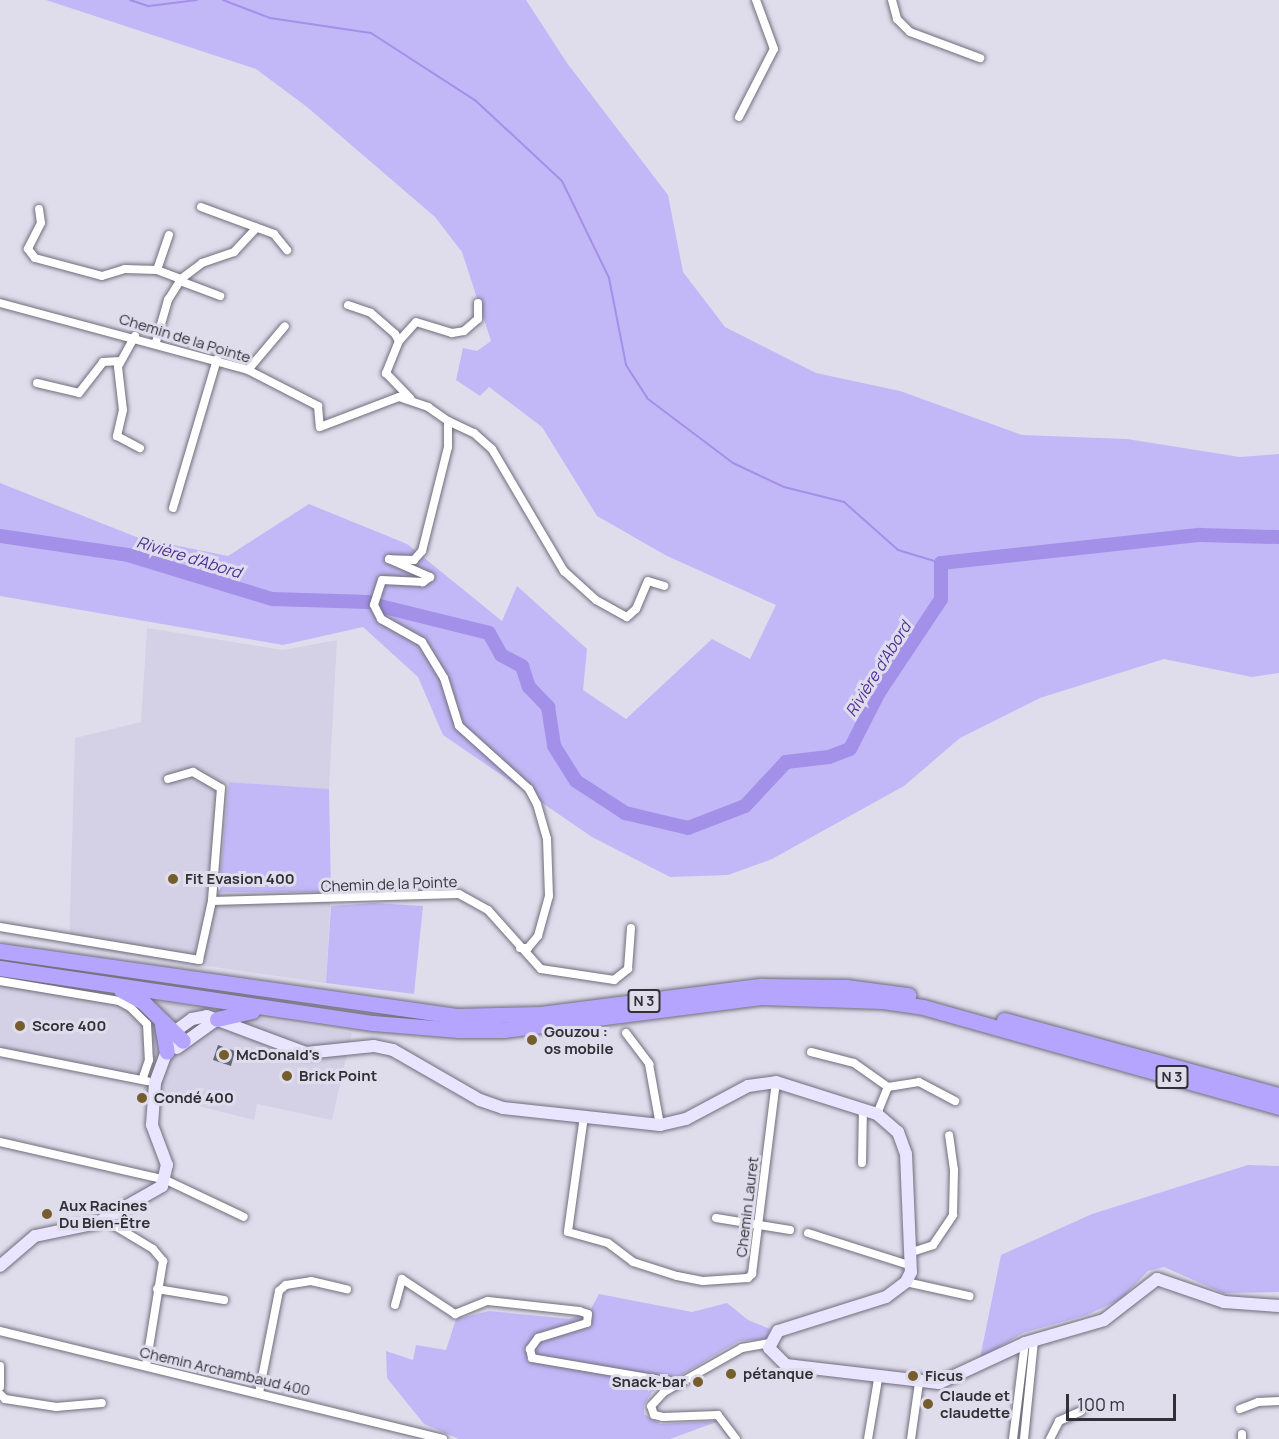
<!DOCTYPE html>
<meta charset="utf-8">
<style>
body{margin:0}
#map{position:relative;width:1279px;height:1439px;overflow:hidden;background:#dfddec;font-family:Manrope,sans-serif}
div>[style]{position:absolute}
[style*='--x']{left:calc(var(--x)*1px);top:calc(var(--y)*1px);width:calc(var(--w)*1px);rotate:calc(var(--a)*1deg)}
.built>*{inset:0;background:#d4d1e6}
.green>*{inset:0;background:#c2b8f7}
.stream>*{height:2px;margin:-1px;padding:0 1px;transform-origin:1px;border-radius:1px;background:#a290e9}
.river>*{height:14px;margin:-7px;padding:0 7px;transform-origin:7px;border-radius:7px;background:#a290e9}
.building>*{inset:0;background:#686774}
.roads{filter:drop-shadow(0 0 2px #6f6e7b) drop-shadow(0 0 2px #6f6e7b)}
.street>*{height:8px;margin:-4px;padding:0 4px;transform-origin:4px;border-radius:4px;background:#fff}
.secondary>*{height:12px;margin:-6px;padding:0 6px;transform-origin:6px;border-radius:6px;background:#e9e4ff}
.highway>*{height:15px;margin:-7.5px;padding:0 7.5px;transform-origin:7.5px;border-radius:7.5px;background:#b6a5fe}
.dots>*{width:16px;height:16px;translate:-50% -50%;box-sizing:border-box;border:3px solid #dfddec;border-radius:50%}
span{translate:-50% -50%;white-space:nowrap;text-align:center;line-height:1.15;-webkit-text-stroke:6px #dfddec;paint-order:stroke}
.shield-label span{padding:2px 4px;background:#dfddec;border:2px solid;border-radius:4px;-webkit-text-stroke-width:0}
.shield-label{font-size:14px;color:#313036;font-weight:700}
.street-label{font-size:15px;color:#313036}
.poi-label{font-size:15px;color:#313036;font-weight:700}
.left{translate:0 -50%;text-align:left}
.right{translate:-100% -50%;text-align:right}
.water-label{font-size:16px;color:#4f2f96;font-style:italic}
.scale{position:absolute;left:1066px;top:1394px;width:110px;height:27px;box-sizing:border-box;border:3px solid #313036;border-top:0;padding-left:8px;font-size:18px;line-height:21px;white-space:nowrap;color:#313036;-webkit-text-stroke:4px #dfddec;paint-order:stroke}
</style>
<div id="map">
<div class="built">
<i style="clip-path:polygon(147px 628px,283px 650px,337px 640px,329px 789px,229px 782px,220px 892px,331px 892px,326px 983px,69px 946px,75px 738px,141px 722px)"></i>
<i style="clip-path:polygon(0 976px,352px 1033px,332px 1120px,257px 1104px,254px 1120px,142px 1092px,145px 1084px,0 1055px)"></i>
</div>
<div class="green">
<i style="clip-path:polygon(46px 0,526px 0,567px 63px,668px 195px,683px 272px,725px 327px,816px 373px,900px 391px,1022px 435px,1127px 439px,1240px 457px,1279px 454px,1279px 673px,1252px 677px,1164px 659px,1040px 698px,960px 738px,904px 786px,772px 859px,728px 875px,670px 877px,592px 837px,443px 735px,418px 677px,363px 627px,283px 645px,0 596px,0 483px,139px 538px,228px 556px,309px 504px,407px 544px,502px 621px,517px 586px,587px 649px,583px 690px,626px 719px,712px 639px,750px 659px,776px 605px,667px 556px,597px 516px,542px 427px,489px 387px,480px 396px,456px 380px,463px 348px,477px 351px,491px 341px,462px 252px,435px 217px,307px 107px,256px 69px)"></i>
<i style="clip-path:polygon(229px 782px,329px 789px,331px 892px,219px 892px)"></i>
<i style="clip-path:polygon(373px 903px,423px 906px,414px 994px,326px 983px,331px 906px)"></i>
<i style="clip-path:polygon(1248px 1165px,1279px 1166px,1279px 1292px,1223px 1293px,1164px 1267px,1148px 1271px,1121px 1299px,1087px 1315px,1023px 1333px,980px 1358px,1001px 1255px,1092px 1214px)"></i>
<i style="clip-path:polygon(599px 1294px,692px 1312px,727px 1303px,748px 1320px,770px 1329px,767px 1339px,739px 1341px,652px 1392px,644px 1405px,644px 1414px,660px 1424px,719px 1421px,670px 1439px,459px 1439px,424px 1424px,387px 1378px,386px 1351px,413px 1360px,416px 1345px,446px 1350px,456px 1319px,489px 1311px,570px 1319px,591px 1309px)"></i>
</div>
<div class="stream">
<i style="--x:130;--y:0;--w:20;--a:18"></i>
<i style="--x:149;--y:6;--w:48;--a:-7.1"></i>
<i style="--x:223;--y:0;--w:50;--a:21"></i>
<i style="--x:270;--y:18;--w:102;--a:8.4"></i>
<i style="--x:371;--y:33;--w:125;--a:32.9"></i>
<i style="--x:476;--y:101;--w:117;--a:42.9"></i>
<i style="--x:562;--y:181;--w:108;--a:64.1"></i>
<i style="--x:609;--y:278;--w:89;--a:78.9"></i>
<i style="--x:626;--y:365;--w:40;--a:57.1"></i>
<i style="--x:648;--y:399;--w:106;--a:37"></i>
<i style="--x:733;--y:463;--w:56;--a:25.2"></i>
<i style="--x:784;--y:487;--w:62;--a:14"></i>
<i style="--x:844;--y:502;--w:72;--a:41.6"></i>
<i style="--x:898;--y:550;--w:45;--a:16.8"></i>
</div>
<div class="river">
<i style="--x:0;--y:536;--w:129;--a:8.4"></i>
<i style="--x:128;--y:555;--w:151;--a:17"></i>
<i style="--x:272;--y:599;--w:97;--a:1.8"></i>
<i style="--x:380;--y:606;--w:112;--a:13.9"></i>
<i style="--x:489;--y:633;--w:25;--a:61"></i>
<i style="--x:501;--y:655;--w:24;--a:28"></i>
<i style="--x:522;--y:666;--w:22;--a:72"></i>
<i style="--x:529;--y:687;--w:28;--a:46"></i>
<i style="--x:548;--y:707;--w:39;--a:81"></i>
<i style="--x:554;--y:746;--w:41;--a:57.8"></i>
<i style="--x:576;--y:781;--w:59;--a:33.1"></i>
<i style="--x:625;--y:813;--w:65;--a:13.4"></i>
<i style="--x:688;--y:828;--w:61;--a:-21.1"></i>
<i style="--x:745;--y:806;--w:60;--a:-47"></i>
<i style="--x:786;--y:762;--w:43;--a:-6.6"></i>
<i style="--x:829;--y:757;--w:22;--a:-21"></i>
<i style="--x:850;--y:749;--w:62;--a:-63"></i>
<i style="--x:878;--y:694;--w:114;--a:-56.4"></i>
<i style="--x:941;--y:599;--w:36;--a:-90"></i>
<i style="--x:941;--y:563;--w:261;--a:-6.2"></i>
<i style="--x:1200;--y:535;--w:79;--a:1.5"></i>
</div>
<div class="building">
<i style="clip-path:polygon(218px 1045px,235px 1051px,231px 1066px,213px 1060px)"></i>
</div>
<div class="roads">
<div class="street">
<i style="--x:892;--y:0;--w:20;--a:75"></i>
<i style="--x:897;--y:19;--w:18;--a:45"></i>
<i style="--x:910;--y:32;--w:75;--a:20.4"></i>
<i style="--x:739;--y:117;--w:76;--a:-62.8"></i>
<i style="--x:774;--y:49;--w:52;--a:-110.2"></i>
<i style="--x:201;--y:207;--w:78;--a:20.3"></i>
<i style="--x:274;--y:234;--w:21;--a:51"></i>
<i style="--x:39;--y:209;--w:14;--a:82"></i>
<i style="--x:41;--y:223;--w:29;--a:117"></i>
<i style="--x:28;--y:249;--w:11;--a:52"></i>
<i style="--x:35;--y:258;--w:69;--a:15"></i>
<i style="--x:102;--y:276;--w:24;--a:-17"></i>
<i style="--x:125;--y:269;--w:32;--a:2"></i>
<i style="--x:169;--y:235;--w:37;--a:109"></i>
<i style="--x:157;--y:270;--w:26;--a:21"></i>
<i style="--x:180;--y:281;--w:43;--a:20.6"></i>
<i style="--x:0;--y:303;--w:257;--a:15.1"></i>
<i style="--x:248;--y:370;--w:79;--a:27.2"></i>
<i style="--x:318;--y:406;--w:21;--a:85"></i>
<i style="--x:320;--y:427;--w:85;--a:-20.8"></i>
<i style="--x:399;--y:397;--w:31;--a:19"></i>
<i style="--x:428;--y:407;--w:24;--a:35"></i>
<i style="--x:448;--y:421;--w:26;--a:90"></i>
<i style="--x:448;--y:447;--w:107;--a:104"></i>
<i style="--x:422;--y:551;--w:12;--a:132"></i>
<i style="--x:414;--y:560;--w:25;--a:-178"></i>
<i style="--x:389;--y:559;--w:45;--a:23.7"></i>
<i style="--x:430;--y:577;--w:9;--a:144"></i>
<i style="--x:423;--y:582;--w:41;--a:-177.2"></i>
<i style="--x:382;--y:580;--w:26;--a:108"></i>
<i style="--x:374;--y:605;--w:16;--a:63"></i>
<i style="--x:381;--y:619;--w:47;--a:29.3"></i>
<i style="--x:422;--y:642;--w:42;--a:58.6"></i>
<i style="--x:444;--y:678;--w:50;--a:72.6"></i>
<i style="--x:459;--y:726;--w:94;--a:42"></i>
<i style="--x:529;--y:789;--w:17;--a:62"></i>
<i style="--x:537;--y:804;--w:36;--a:74"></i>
<i style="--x:547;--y:839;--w:57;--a:88"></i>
<i style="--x:549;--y:896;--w:41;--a:105.4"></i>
<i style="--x:538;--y:936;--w:16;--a:130"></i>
<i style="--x:528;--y:948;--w:8;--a:180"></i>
<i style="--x:348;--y:305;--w:24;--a:19"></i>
<i style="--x:371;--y:313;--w:32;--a:41"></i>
<i style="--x:395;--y:334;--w:8;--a:60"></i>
<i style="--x:399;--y:341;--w:35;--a:112"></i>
<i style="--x:386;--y:373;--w:35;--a:46"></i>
<i style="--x:135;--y:336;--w:35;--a:119"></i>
<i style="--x:118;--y:367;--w:43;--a:83.4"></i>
<i style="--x:123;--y:410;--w:27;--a:103"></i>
<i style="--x:117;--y:436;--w:26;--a:28"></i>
<i style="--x:399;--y:341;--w:25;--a:-48"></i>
<i style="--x:416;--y:322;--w:38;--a:17"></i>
<i style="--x:452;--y:333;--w:12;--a:-9"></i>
<i style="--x:464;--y:331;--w:18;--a:-41"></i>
<i style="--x:478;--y:319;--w:16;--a:-90"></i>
<i style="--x:156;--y:342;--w:44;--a:-74.1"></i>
<i style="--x:168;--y:300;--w:25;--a:-58"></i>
<i style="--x:181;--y:279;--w:26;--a:-37"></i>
<i style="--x:202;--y:263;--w:34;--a:-19"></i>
<i style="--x:234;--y:252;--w:33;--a:-47"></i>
<i style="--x:248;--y:370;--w:57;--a:-49.9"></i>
<i style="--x:37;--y:383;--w:43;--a:13.4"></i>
<i style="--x:79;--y:393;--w:39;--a:-52"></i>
<i style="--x:103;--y:362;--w:17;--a:-3"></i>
<i style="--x:448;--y:421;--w:29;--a:25"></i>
<i style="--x:474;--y:433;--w:24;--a:42"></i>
<i style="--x:492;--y:449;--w:142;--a:59.5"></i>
<i style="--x:564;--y:571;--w:43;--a:42.2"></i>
<i style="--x:596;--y:600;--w:35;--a:29"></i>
<i style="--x:627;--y:617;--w:12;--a:-42"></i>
<i style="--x:636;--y:609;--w:30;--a:-67"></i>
<i style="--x:648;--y:581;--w:17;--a:17"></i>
<i style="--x:173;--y:508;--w:155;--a:-73.5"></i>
<i style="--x:168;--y:779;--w:26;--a:-16"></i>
<i style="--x:193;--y:772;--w:32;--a:30"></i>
<i style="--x:221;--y:788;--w:113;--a:94.6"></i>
<i style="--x:0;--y:927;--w:202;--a:9.4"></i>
<i style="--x:199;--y:960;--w:60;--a:-77.6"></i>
<i style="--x:212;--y:901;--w:247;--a:-1.6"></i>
<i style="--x:459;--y:894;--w:33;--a:29"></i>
<i style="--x:488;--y:910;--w:79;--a:48.1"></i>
<i style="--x:541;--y:969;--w:74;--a:8.6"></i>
<i style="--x:614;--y:980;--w:18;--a:-38"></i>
<i style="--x:628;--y:969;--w:41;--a:-85.8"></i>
<i style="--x:0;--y:981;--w:121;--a:9.5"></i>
<i style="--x:119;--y:1001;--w:13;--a:29"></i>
<i style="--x:130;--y:1007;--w:24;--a:45"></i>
<i style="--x:147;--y:1024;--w:36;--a:87"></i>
<i style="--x:149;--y:1060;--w:21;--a:109"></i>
<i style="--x:626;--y:1033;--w:39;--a:53"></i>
<i style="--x:649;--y:1064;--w:62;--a:79.8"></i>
<i style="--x:0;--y:1052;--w:150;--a:11.2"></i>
<i style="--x:811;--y:1052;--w:44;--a:14.3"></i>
<i style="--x:854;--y:1063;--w:42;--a:35.2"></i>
<i style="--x:888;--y:1087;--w:31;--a:-9"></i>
<i style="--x:919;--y:1082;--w:41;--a:27.8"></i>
<i style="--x:877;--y:1114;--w:29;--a:-68"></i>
<i style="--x:584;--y:1116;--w:117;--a:97.9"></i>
<i style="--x:568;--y:1232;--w:41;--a:15.4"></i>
<i style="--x:608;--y:1243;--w:31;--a:37"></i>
<i style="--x:633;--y:1262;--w:46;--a:17.7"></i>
<i style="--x:677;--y:1276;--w:26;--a:11"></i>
<i style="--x:703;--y:1281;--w:45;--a:-3.8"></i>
<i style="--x:748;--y:1278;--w:6;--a:-45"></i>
<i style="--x:752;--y:1274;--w:193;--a:-82.9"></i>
<i style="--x:0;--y:1142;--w:170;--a:12.9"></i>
<i style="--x:166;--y:1180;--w:86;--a:25.4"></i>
<i style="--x:862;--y:1163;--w:55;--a:-89"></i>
<i style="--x:716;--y:1218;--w:75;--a:9.2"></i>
<i style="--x:105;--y:1220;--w:56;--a:31.1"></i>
<i style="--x:153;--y:1249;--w:16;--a:50"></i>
<i style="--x:163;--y:1261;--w:106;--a:99.2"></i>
<i style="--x:808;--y:1233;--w:109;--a:17.6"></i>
<i style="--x:912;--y:1252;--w:22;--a:-18"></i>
<i style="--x:933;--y:1245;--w:36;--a:-56"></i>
<i style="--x:953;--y:1215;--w:45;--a:-88.7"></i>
<i style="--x:954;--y:1170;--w:35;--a:-98"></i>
<i style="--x:906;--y:1282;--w:65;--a:12.5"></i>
<i style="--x:157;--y:1289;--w:68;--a:9.3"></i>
<i style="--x:395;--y:1305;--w:27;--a:-75"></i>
<i style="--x:402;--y:1279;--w:64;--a:33.4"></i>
<i style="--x:455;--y:1314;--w:35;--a:-22"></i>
<i style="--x:488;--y:1301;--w:92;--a:6.3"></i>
<i style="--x:579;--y:1311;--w:9;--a:18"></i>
<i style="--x:588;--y:1314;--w:9;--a:96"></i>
<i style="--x:587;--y:1323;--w:51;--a:163"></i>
<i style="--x:538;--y:1338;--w:14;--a:126"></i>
<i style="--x:530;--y:1349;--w:9;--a:77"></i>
<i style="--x:532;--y:1358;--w:148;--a:9.7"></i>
<i style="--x:0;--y:1331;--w:456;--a:13.7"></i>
<i style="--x:0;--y:1366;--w:21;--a:90"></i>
<i style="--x:259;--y:1393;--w:104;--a:-78.9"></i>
<i style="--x:279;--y:1291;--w:9;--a:-41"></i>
<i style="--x:286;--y:1285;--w:25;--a:-9"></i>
<i style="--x:311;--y:1281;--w:37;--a:13"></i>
<i style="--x:0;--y:1394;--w:7;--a:45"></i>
<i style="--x:5;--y:1399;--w:52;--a:8.9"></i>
<i style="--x:56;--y:1407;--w:46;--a:-5"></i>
<i style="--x:1240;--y:1409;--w:19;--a:-21"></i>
<i style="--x:1258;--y:1402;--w:21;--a:-3"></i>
<i style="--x:736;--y:1439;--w:30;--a:-127"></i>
<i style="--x:718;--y:1415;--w:55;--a:177.9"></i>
<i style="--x:663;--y:1417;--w:9;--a:-167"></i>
<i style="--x:654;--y:1415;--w:9;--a:-108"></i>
<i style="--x:651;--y:1406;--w:19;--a:-47"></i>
<i style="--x:664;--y:1392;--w:90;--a:-29.4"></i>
<i style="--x:742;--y:1348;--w:27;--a:-10"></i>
<i style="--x:868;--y:1439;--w:61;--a:-80.5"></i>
<i style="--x:911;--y:1439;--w:57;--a:-81.9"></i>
<i style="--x:1013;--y:1439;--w:97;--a:-82.9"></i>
<i style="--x:1024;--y:1439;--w:100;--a:-84.2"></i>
<i style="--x:1050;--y:1439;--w:20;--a:-63"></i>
<i style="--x:1059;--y:1421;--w:24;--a:-24"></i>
<i style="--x:1242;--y:1439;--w:5;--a:-90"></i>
</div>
<div class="secondary">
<i style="--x:177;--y:1048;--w:49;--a:-35.9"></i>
<i style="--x:0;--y:1266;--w:46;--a:-40.6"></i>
<i style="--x:35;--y:1236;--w:63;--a:-11.8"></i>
<i style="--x:97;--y:1223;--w:75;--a:-29.6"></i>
<i style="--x:162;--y:1186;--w:22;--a:-77"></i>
<i style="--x:167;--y:1165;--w:43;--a:-110.6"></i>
<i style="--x:152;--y:1125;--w:42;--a:-85.9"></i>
<i style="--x:155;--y:1083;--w:54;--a:-69.6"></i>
<i style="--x:174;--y:1032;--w:22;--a:-36"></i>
<i style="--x:192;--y:1019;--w:15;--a:-11"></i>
<i style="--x:207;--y:1016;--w:106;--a:20.5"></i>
<i style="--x:306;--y:1053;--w:68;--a:-5.9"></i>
<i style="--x:374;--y:1046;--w:19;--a:12"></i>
<i style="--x:393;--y:1050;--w:100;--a:29.9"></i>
<i style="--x:480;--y:1100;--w:24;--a:19"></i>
<i style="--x:503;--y:1108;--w:158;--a:6.2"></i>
<i style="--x:660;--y:1125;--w:27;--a:-13"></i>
<i style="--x:686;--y:1119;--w:70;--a:-28"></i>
<i style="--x:748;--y:1086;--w:28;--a:-8"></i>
<i style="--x:776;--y:1082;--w:106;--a:17.6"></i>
<i style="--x:877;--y:1114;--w:28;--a:41"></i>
<i style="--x:898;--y:1132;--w:23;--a:70"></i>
<i style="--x:906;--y:1154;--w:118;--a:87.6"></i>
<i style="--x:911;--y:1272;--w:11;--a:117"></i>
<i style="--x:906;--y:1282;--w:25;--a:143"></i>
<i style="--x:886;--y:1297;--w:113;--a:162.5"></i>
<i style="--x:778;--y:1331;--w:19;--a:118"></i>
<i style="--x:769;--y:1348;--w:24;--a:45"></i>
<i style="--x:786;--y:1365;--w:154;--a:6.7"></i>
<i style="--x:939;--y:1383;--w:95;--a:-24.9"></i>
<i style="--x:1025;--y:1343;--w:82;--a:-16.2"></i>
<i style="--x:1104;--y:1320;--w:67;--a:-37.7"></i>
<i style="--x:1157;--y:1279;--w:71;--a:18.9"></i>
<i style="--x:1224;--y:1302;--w:55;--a:4.2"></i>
</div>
<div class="highway">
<i style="--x:0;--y:951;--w:461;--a:8.1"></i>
<i style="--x:456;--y:1016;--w:85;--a:-1.3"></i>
<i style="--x:541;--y:1014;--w:222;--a:-7.3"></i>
<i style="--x:761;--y:986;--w:85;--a:0.7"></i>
<i style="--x:846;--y:987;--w:63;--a:7.4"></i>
<i style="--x:0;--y:968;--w:377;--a:8.4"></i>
<i style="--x:373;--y:1023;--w:86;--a:4.7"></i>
<i style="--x:459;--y:1030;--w:44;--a:0"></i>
<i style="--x:503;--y:1030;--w:260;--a:-7.3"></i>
<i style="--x:761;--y:997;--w:122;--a:1.9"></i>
<i style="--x:883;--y:1001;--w:40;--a:8.5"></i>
<i style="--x:923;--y:1007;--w:370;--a:15.7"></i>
<i style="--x:121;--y:990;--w:24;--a:28"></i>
<i style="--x:142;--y:1001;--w:57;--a:44.3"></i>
<i style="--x:217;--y:1019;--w:36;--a:-13"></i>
<i style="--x:1004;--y:1020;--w:285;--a:15.3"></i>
<i style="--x:162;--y:1025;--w:27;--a:80"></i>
</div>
</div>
<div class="dots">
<i style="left:173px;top:879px;background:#765d2e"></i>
<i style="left:20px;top:1026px;background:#765d2e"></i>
<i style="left:532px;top:1040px;background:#765d2e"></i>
<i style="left:224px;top:1055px;background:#765d2e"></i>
<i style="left:287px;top:1076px;background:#765d2e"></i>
<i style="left:142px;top:1098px;background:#765d2e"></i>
<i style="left:47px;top:1214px;background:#765d2e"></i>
<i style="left:731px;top:1374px;background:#765d2e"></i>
<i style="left:913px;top:1376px;background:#765d2e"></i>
<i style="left:698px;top:1382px;background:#765d2e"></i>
<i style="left:928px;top:1404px;background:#765d2e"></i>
</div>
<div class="shield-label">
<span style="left:644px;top:1001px">N 3</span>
<span style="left:1172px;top:1077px">N 3</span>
</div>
<div class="street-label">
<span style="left:185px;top:338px;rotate:17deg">Chemin de la Pointe</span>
<span style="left:389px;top:884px;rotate:-2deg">Chemin de la Pointe</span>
<span style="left:747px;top:1207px;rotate:-83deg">Chemin Lauret</span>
<span style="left:225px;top:1371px;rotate:13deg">Chemin Archambaud 400</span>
</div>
<div class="poi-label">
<span class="left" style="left:185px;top:879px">Fit Evasion 400</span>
<span class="left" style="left:32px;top:1026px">Score 400</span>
<span class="left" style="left:544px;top:1040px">Gouzou :<br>os mobile</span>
<span class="left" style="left:236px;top:1055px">McDonald's</span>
<span class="left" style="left:299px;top:1076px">Brick Point</span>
<span class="left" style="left:154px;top:1098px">Condé 400</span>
<span class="left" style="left:59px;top:1214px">Aux Racines<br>Du Bien-Être</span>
<span class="left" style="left:743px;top:1374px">pétanque</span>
<span class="left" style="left:925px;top:1376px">Ficus</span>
<span class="right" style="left:686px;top:1382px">Snack-bar</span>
<span class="left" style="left:940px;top:1404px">Claude et<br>claudette</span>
</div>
<div class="water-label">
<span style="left:189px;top:557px;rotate:17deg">Rivière d'Abord</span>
<span style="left:878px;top:669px;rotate:-58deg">Rivière d'Abord</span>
</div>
<div class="scale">100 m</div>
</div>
